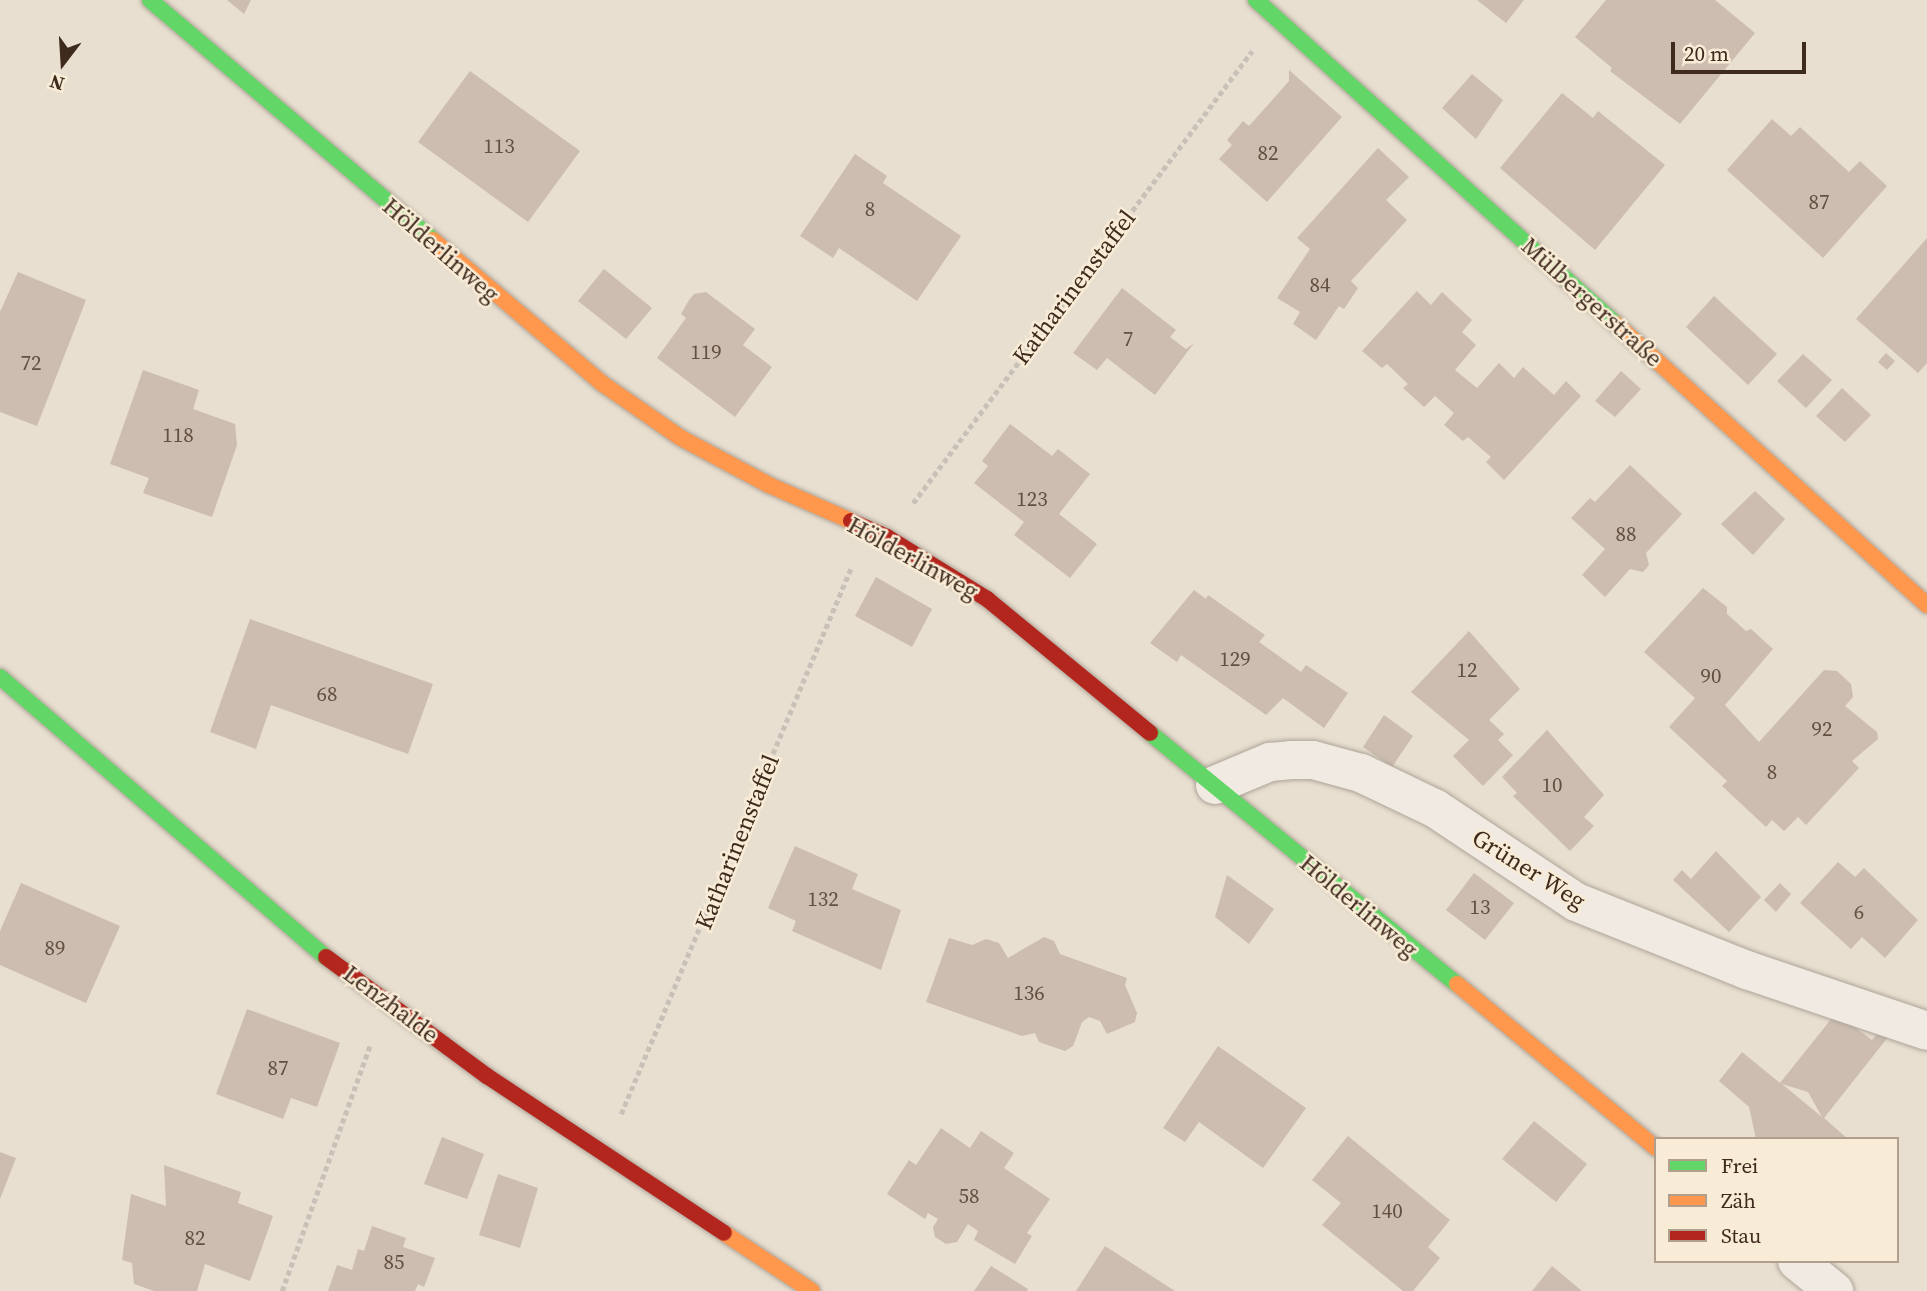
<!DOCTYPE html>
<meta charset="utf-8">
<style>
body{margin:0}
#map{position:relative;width:1927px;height:1291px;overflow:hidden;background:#e8dfd0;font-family:"Source Serif 4",serif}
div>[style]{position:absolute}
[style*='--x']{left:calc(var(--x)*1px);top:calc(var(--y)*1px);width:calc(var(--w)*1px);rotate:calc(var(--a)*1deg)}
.building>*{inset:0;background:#ccbdb0}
.path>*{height:4.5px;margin-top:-2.25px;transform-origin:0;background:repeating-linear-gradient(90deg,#c9c1b8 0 5px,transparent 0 8.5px)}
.roads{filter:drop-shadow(0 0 2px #aea498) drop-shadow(0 0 2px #aea498)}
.street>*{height:38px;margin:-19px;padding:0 19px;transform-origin:19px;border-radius:19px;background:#f0eae2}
.fast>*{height:16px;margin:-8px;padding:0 8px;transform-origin:8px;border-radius:8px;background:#63d668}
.slow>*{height:16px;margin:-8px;padding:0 8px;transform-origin:8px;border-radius:8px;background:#ff974d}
.jam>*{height:16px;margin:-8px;padding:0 8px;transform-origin:8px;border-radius:8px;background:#b3261e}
span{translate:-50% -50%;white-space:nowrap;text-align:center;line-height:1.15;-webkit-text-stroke:5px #f9ecd6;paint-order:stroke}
.number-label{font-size:21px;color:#625042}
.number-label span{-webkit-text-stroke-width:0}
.street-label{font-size:24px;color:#3f2b1e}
.legend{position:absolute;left:1654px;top:1137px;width:245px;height:126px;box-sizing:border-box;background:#f9ecd6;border:2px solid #af9f8c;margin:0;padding:9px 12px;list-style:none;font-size:21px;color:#3f2b1e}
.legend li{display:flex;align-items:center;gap:14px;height:35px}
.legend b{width:35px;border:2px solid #af9f8c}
.north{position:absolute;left:28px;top:28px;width:70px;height:70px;-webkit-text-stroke:5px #f9ecd6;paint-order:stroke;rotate:197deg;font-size:19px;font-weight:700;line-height:28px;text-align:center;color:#3f2b1e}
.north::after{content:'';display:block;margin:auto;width:24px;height:32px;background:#3f2b1e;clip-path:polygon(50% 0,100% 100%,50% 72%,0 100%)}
.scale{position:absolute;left:1671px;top:42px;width:135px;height:32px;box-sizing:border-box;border:4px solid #3f2b1e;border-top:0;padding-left:9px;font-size:21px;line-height:24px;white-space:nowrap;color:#3f2b1e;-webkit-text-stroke:5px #f9ecd6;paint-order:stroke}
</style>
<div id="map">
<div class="building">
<i style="clip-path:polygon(227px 0,251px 0,244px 14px)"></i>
<i style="clip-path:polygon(1477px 0,1524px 0,1506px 23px)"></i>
<i style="clip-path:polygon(1606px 0,1715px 0,1755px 33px,1680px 124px,1610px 71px,1612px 68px,1575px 37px)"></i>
<i style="clip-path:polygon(1289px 70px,1342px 117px,1267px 202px,1219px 159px,1232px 145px,1227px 140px,1243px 121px,1249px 126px,1289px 81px)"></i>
<i style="clip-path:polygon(470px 71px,580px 151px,528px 222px,418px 142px)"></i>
<i style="clip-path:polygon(1472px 74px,1503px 100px,1476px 139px,1442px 108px)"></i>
<i style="clip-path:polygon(1562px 93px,1593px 118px,1598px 111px,1665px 165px,1595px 250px,1500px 168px)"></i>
<i style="clip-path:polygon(1772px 119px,1791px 136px,1800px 127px,1849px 172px,1860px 161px,1887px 186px,1823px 258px,1727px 170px)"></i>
<i style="clip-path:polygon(1378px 148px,1409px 177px,1386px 200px,1407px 220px,1351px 281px,1358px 288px,1344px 309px,1339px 306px,1316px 340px,1293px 324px,1300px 312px,1277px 298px,1310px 249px,1297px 238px)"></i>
<i style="clip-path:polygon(855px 154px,887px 176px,883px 183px,961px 236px,917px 301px,839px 248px,833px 258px,800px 236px)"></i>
<i style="clip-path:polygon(1927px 238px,1927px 363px,1918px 373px,1856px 319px)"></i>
<i style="clip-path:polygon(604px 269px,652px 308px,626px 339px,578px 301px)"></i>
<i style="clip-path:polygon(18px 272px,86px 300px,37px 426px,0 412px,0 312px)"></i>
<i style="clip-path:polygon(1122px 288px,1176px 330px,1170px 337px,1186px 349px,1194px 343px,1155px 395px,1107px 358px,1097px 370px,1073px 353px)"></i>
<i style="clip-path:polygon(1417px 291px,1431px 305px,1442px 292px,1472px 320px,1462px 332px,1476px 345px,1455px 370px,1477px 388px,1499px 363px,1514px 378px,1523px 367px,1554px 395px,1566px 381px,1581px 396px,1504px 480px,1486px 462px,1491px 457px,1468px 437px,1463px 441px,1444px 425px,1454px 413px,1435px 396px,1424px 407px,1403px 388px,1408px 384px,1387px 364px,1382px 368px,1362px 351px)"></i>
<i style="clip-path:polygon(706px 292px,755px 329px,743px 345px,772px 367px,735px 417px,657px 358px,686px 318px,681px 314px,689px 300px,694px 294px)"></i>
<i style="clip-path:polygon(1714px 296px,1777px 354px,1748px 385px,1686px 327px)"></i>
<i style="clip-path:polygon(1886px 353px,1895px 361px,1887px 370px,1878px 362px)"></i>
<i style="clip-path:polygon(1803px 354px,1832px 380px,1806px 408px,1777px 381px)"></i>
<i style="clip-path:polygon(143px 370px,199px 390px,193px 409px,235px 424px,237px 445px,212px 517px,143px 493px,149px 478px,110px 464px)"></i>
<i style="clip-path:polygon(1621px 371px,1641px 389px,1615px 417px,1595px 401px)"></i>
<i style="clip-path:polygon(1842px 388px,1871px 415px,1845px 442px,1816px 416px)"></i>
<i style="clip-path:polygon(1010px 424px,1052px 456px,1058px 449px,1090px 474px,1059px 514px,1097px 544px,1070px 578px,1014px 535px,1024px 522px,974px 483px,988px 466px,982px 461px)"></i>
<i style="clip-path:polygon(1630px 465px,1682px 514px,1646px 553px,1649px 565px,1643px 572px,1630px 569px,1605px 597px,1582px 575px,1605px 549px,1571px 518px,1590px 498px,1595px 502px)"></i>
<i style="clip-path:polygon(1755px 491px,1785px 519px,1753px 555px,1721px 524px)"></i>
<i style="clip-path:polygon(876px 577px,932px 609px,912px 647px,855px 616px)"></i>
<i style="clip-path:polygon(1703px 588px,1727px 607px,1727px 614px,1746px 631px,1751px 629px,1773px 649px,1725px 705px,1759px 742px,1824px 670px,1837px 671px,1851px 684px,1853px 697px,1845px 706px,1877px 732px,1878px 739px,1852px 761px,1859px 768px,1806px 825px,1798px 817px,1784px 831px,1772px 820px,1766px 827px,1722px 786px,1727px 781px,1669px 727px,1695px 698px,1644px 652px)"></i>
<i style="clip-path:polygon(1194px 590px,1206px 599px,1208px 595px,1265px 635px,1259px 642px,1301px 672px,1306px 665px,1348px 693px,1324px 728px,1283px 698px,1266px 715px,1181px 655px,1177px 662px,1150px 643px)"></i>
<i style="clip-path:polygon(250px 619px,433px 684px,408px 754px,271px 705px,256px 749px,210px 732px)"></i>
<i style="clip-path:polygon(1469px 631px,1520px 689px,1489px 720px,1504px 734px,1498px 740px,1513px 755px,1483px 786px,1453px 756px,1469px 740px,1411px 692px)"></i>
<i style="clip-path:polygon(1384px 715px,1413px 736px,1392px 767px,1363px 747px)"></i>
<i style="clip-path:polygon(1547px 730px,1604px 795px,1584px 817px,1594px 826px,1570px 851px,1513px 796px,1517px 793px,1502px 777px)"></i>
<i style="clip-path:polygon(795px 846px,858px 874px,852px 889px,901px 910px,881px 970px,792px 931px,796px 921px,768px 908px)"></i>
<i style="clip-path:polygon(1716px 851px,1761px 897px,1729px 932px,1673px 880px,1682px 870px,1691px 879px)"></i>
<i style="clip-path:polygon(1838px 862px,1855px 877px,1864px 868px,1918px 920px,1885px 958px,1862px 937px,1851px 949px,1800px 903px)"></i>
<i style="clip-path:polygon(1474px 873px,1514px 903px,1485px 940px,1446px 910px)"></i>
<i style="clip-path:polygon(1227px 875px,1274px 909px,1249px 944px,1215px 917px)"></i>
<i style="clip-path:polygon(21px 883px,120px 926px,86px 1003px,0 965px,0 931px)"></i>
<i style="clip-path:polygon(1780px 883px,1791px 894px,1776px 912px,1764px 900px)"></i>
<i style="clip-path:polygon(1044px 937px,1054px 941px,1060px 954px,1127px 978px,1125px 985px,1137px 1013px,1135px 1022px,1107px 1034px,1100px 1021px,1089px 1017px,1082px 1022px,1073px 1046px,1065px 1051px,1039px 1042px,1035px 1033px,1022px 1036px,926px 1002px,949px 938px,972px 945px,986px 939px,999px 943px,1008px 958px)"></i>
<i style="clip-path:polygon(247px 1009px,340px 1043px,317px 1107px,291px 1098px,283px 1119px,216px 1094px)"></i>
<i style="clip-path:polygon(evenodd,1836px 1013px,1872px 1040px,1882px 1028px,1892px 1032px,1824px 1118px,1848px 1139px,1756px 1139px,1749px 1107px,1719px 1081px,1742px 1052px,1780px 1083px,1836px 1013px,1782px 1084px,1808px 1092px,1822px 1117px,1782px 1084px)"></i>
<i style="clip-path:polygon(1218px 1046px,1306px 1108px,1263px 1168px,1199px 1122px,1185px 1142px,1163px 1128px)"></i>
<i style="clip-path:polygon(1534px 1121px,1587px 1164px,1556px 1202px,1502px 1159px)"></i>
<i style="clip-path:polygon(941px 1128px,970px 1148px,981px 1131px,1014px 1153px,1004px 1168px,1050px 1199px,1027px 1233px,1032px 1236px,1015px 1264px,974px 1240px,978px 1231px,968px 1224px,957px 1242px,946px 1244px,935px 1237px,933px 1227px,938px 1219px,928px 1213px,925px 1219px,887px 1194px,909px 1160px,916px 1165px)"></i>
<i style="clip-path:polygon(1348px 1136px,1450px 1220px,1428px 1247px,1440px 1258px,1413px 1291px,1403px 1291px,1322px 1225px,1341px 1203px,1312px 1180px)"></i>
<i style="clip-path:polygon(442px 1137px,484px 1154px,467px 1199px,424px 1184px)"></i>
<i style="clip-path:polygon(0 1152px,16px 1158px,0 1199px)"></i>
<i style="clip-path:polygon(164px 1165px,241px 1192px,238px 1203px,273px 1216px,250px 1281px,205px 1264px,197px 1291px,154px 1291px,134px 1284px,132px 1263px,122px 1260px,131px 1194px,166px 1206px)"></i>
<i style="clip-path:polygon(498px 1174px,538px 1188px,520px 1248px,479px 1235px)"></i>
<i style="clip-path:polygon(372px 1226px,406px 1238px,403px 1247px,435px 1258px,424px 1287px,418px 1284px,415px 1291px,328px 1291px,337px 1265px,352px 1270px,358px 1249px,364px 1251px)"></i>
<i style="clip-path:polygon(1105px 1246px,1175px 1291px,1076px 1291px)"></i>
<i style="clip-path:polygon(991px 1266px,1028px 1289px,1027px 1291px,974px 1291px)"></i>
<i style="clip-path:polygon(1552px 1266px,1582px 1291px,1532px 1291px)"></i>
</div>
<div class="path">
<i style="--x:913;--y:503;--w:565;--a:-53.13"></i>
<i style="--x:621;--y:1114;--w:592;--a:-67.16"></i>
<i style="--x:282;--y:1291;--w:261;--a:-70.3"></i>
</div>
<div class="roads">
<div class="street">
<i style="--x:1215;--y:785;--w:60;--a:-22.7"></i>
<i style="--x:1270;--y:762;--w:21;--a:-5"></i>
<i style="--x:1291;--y:760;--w:22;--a:0"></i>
<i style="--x:1313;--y:760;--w:50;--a:15.2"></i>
<i style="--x:1361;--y:773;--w:83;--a:25.6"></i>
<i style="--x:1436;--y:809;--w:168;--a:33.6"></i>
<i style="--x:1576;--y:902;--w:184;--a:21.7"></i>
<i style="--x:1747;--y:970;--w:190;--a:18.7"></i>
<i style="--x:1797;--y:1261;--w:48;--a:39"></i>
</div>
<div class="fast">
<i style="--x:150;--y:0;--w:371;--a:40.3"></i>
<i style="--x:1256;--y:0;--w:484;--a:42"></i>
<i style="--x:0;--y:677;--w:430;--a:40.7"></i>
<i style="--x:1150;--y:733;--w:397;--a:39.3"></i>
</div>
<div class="slow">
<i style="--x:433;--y:240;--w:223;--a:40.3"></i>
<i style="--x:603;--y:384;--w:95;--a:34.7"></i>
<i style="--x:681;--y:438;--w:100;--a:28.1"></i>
<i style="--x:769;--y:485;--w:90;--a:23.7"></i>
<i style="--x:1616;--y:324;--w:419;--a:42.1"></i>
<i style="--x:1457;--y:984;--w:258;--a:39.5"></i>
<i style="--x:724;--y:1233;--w:105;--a:33.4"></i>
</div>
<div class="jam">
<i style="--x:851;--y:521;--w:39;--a:24"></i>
<i style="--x:887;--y:537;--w:118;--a:31.8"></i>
<i style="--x:987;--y:599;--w:211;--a:39.4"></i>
<i style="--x:326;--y:957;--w:200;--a:36.5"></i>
<i style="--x:487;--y:1076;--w:284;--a:33.5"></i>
</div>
</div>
<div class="number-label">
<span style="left:499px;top:146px">113</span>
<span style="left:1268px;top:153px">82</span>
<span style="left:1819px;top:202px">87</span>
<span style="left:870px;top:209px">8</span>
<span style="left:1320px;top:285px">84</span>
<span style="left:1128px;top:339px">7</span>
<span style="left:706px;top:352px">119</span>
<span style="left:31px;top:363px">72</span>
<span style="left:178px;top:435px">118</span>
<span style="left:1032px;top:499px">123</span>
<span style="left:1626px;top:534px">88</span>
<span style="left:1235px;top:659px">129</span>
<span style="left:1467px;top:670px">12</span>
<span style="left:1711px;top:676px">90</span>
<span style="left:327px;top:694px">68</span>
<span style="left:1822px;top:729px">92</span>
<span style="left:1772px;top:772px">8</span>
<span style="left:1552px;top:785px">10</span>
<span style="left:823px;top:899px">132</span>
<span style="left:1480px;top:907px">13</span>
<span style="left:1859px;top:912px">6</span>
<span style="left:55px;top:948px">89</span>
<span style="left:1029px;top:993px">136</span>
<span style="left:278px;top:1068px">87</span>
<span style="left:969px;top:1196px">58</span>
<span style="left:1387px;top:1211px">140</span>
<span style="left:195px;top:1238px">82</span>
<span style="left:394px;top:1262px">85</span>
</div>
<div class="street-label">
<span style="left:441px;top:250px;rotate:41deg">Hölderlinweg</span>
<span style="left:1074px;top:287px;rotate:-53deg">Katharinenstaffel</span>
<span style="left:1592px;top:302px;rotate:42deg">Mülbergerstraße</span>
<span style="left:913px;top:558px;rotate:29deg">Hölderlinweg</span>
<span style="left:737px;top:842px;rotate:-68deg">Katharinenstaffel</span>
<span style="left:1529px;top:869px;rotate:32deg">Grüner Weg</span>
<span style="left:1359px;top:906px;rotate:40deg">Hölderlinweg</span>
<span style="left:391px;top:1004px;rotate:37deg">Lenzhalde</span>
</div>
<ul class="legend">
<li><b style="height:9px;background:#63d668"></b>Frei</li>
<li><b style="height:9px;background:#ff974d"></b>Zäh</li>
<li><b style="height:9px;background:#b3261e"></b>Stau</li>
</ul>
<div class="north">N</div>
<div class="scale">20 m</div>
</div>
